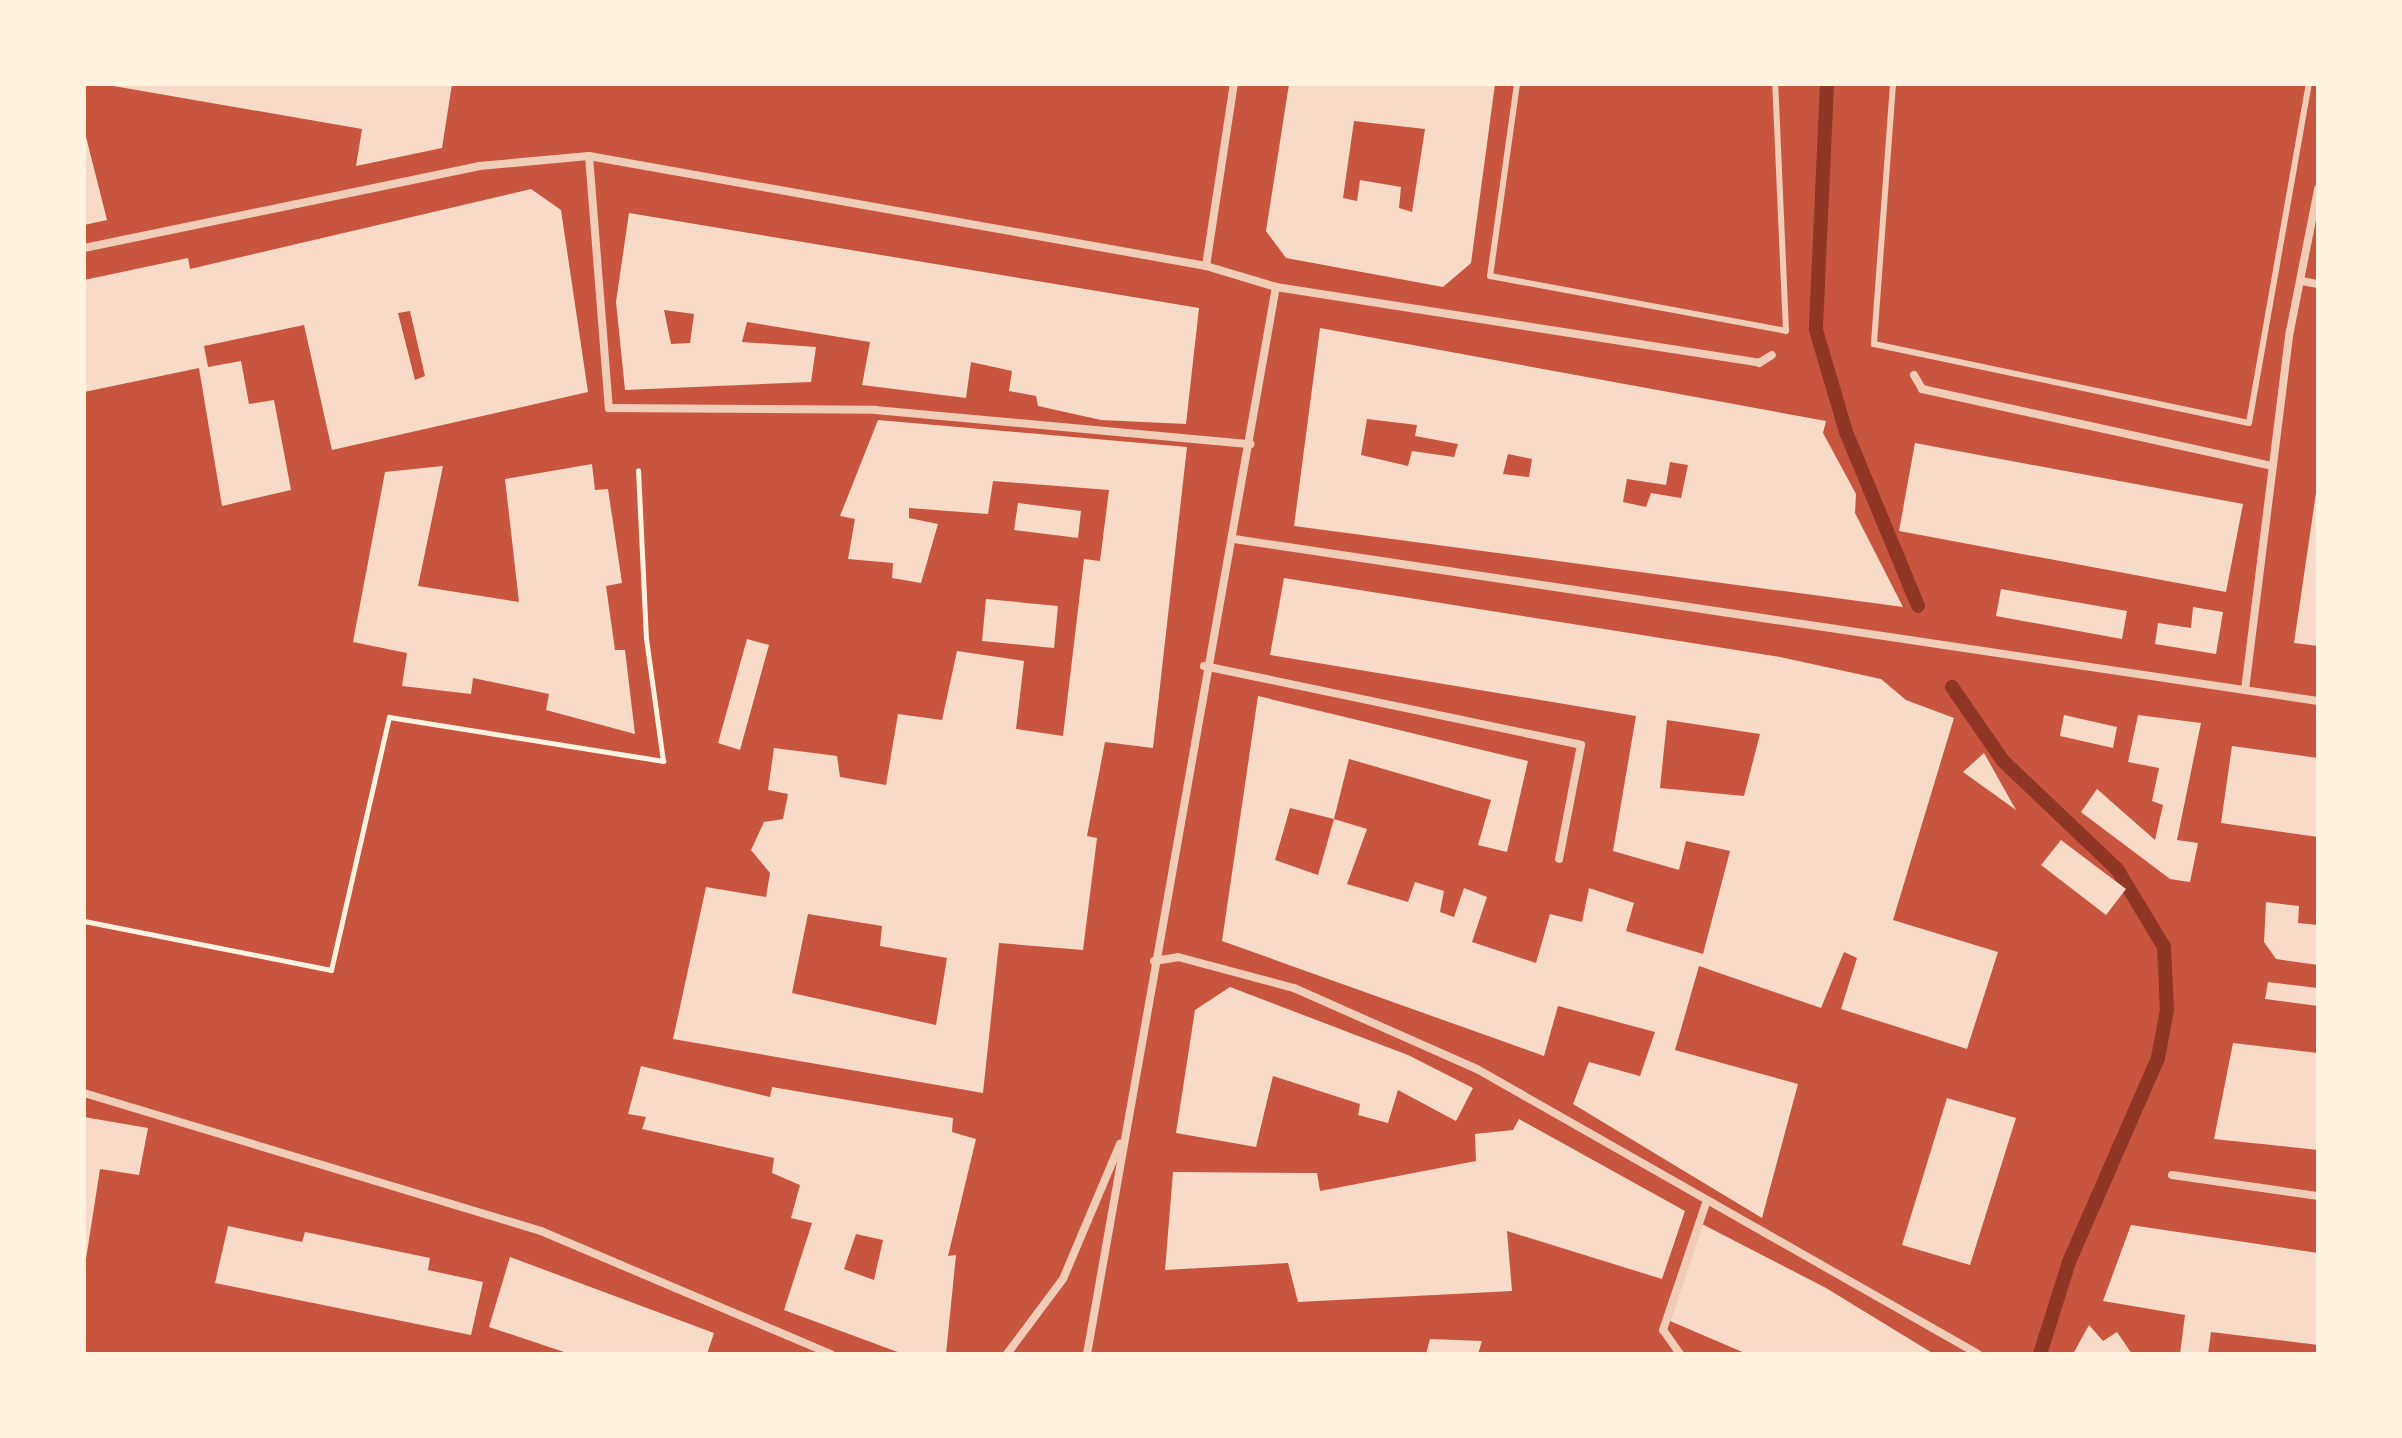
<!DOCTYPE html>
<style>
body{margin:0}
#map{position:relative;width:2402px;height:1438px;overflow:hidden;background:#c8553d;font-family:"Public Sans",sans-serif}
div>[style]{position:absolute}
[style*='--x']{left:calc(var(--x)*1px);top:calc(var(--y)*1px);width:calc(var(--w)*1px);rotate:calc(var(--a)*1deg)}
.stream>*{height:14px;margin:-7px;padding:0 7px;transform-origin:7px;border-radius:7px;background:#8f3625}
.building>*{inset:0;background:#f7dbc8}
.path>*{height:5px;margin:-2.5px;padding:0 2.5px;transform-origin:2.5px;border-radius:2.5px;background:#fff3e0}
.service>*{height:6px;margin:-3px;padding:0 3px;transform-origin:3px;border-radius:3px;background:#f1ccb7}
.minor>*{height:8px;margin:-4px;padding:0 4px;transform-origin:4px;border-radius:4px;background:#f1ccb7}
span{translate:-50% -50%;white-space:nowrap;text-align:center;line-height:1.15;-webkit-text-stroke:7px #fff3e0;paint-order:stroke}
.frame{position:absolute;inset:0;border:86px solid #fff3e0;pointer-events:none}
</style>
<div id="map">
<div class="stream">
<i style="--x:1827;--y:84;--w:246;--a:92.6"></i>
<i style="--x:1816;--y:330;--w:106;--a:73.6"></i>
<i style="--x:1846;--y:432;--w:188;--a:67.5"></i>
<i style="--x:1952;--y:687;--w:90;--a:55.4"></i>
<i style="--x:2003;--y:761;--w:157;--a:43.5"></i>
<i style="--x:2117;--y:869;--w:91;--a:58.9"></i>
<i style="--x:2164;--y:947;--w:63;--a:87.3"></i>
<i style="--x:2167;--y:1010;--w:49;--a:100.6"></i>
<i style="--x:2158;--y:1058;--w:223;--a:113.6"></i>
<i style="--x:2069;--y:1262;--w:96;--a:107.5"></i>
</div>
<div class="building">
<i style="clip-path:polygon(102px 84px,452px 84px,442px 148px,356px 166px,362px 129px)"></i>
<i style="clip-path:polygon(evenodd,1289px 84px,1495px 84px,1471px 263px,1443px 287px,1286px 258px,1266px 231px,1289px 84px,1354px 121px,1425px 129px,1412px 212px,1399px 208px,1401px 187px,1360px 180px,1357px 201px,1343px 198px,1354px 121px)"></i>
<i style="clip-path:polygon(84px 129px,107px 220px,84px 225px)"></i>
<i style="clip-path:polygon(evenodd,531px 189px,561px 210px,588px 392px,332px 450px,304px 325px,204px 346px,208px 367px,241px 361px,249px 404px,274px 400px,291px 490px,222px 506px,199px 368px,84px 392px,84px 280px,188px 258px,190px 269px,531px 189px,410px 311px,425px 376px,415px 380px,398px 313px,410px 311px)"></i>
<i style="clip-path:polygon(evenodd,629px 213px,1199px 308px,1186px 424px,1101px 420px,1038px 406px,1036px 396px,1009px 391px,1012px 371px,971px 362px,966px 398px,862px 385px,870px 342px,747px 322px,742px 342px,816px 347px,811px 382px,625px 390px,616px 302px,629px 213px,664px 310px,694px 314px,690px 343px,671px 344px,664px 310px)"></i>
<i style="clip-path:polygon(evenodd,1320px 328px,1826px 421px,1823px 433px,1856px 494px,1855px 513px,1903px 607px,1294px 526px,1320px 328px,1367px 419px,1417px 425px,1415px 436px,1458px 444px,1454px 457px,1412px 451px,1408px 466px,1361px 455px,1367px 419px,1320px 328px,1508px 454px,1532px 459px,1529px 477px,1503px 474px,1508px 454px,1320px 328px,1670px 462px,1688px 465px,1681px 498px,1651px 493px,1646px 507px,1623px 502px,1627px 479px,1666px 485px,1670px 462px)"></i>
<i style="clip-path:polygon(evenodd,878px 420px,1187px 447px,1153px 748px,1105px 742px,1087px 836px,1097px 838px,1083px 950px,999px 943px,983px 1093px,673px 1039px,706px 887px,766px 897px,770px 873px,751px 850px,764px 822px,783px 819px,788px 794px,768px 790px,774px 748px,837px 756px,840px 777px,886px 785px,898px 714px,942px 720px,957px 651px,1024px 661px,1016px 729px,1063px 736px,1084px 559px,1100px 561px,1109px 490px,993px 481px,988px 514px,909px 508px,909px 518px,938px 524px,921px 583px,892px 578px,893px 563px,848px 559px,855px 519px,840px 516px,878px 420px,808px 914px,882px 926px,880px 946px,947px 958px,936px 1025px,792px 993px,808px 914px)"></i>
<i style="clip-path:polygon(1915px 443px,2243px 504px,2226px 592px,1899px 531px)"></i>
<i style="clip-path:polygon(592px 464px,595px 490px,608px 489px,622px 583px,606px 586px,615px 650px,625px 650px,635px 734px,546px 710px,549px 694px,473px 678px,471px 694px,402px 686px,407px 653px,353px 642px,385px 472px,443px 466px,418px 586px,519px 602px,505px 479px)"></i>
<i style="clip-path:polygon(2316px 493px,2318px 494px,2318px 646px,2294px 643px)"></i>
<i style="clip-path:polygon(1018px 503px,1081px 511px,1078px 538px,1014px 530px)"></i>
<i style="clip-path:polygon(evenodd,1284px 578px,1780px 657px,1881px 679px,1906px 700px,1954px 718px,1893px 920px,1998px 952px,1967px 1049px,1841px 1009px,1857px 958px,1844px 952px,1821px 1008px,1699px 966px,1675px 1050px,1798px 1084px,1762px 1218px,1573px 1104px,1589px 1062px,1640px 1076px,1655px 1032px,1558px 1006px,1544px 1056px,1222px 941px,1258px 696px,1528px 761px,1507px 852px,1478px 845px,1491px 800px,1349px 759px,1334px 819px,1367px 829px,1347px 884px,1408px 902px,1415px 882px,1444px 891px,1440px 912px,1454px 917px,1464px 888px,1487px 897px,1472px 942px,1536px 963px,1550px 914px,1582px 922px,1589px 888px,1634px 903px,1626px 931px,1703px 954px,1730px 851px,1686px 841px,1679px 870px,1613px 851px,1636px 716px,1270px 655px,1284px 578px,1667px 720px,1760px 734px,1744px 796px,1660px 788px,1667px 720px,1284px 578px,1290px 808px,1334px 819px,1318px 875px,1275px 860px,1290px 808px)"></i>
<i style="clip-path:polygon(2001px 589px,2127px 611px,2122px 639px,1996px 616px)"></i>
<i style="clip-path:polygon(986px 599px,1058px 606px,1054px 648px,982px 641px)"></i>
<i style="clip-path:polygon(2193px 607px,2223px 612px,2216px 654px,2155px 644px,2158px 623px,2191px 628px)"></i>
<i style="clip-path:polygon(747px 639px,769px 645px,740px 750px,718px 743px)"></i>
<i style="clip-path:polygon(2064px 715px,2117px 727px,2113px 748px,2060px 736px)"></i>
<i style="clip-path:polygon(2138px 715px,2201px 723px,2177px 840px,2198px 843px,2190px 882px,2170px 879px,2081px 812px,2097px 789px,2155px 840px,2163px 805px,2152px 801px,2159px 768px,2128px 762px)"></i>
<i style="clip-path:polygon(2232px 746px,2318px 758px,2318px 837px,2221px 823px)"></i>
<i style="clip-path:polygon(1984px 753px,2016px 810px,1963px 772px)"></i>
<i style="clip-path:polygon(2061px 840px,2126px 889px,2106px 915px,2041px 865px)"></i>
<i style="clip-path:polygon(2266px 902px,2299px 906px,2298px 923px,2318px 925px,2318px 965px,2276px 959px,2264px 942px)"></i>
<i style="clip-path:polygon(2268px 982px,2318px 988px,2318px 1006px,2265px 999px)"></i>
<i style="clip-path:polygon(1230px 987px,1408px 1055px,1473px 1088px,1456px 1121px,1398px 1090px,1388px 1123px,1358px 1115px,1360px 1104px,1273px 1076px,1256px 1147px,1176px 1133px,1195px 1010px)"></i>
<i style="clip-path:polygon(2233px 1043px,2318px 1053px,2318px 1150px,2214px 1139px)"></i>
<i style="clip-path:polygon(evenodd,641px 1066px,770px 1097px,772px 1087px,953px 1118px,952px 1132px,976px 1139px,948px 1256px,956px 1255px,946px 1354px,903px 1354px,784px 1310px,812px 1223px,791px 1218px,800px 1185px,772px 1173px,774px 1158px,642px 1129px,646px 1117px,628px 1114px,641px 1066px,856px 1234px,883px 1240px,874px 1280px,844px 1269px,856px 1234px)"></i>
<i style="clip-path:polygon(1947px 1098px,2016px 1118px,1970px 1265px,1902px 1245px)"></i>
<i style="clip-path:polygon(84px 1117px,148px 1128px,139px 1175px,100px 1169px,86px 1259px)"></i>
<i style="clip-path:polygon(1519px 1119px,1685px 1211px,1662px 1279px,1507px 1231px,1512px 1291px,1298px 1302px,1288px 1263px,1165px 1270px,1173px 1172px,1317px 1173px,1320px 1191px,1476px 1161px,1475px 1134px,1513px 1130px)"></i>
<i style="clip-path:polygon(1702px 1224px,1826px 1288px,1934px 1354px,1747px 1354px,1670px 1321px)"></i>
<i style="clip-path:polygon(2131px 1225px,2318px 1253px,2318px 1345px,2211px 1332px,2208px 1354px,2180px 1354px,2185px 1315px,2103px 1301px)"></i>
<i style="clip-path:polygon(228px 1226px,302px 1242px,305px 1232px,430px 1258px,428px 1270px,483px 1282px,471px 1335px,215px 1283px)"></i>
<i style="clip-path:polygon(510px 1257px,714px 1333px,707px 1354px,570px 1354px,489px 1327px)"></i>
<i style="clip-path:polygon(2089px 1325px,2103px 1341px,2117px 1332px,2132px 1354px,2073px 1354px)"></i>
<i style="clip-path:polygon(1430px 1339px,1482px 1341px,1478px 1354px,1426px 1354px)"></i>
</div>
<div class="path">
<i style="--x:84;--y:921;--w:252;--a:11.2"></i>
<i style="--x:331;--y:970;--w:260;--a:-77.1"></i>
<i style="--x:389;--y:717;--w:278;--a:9.1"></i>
<i style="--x:663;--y:761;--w:123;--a:-97.9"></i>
<i style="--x:646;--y:639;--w:169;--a:-92.7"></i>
</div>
<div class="service">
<i style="--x:1517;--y:84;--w:194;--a:98"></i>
<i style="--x:1490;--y:276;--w:301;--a:10.5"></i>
<i style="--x:1786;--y:331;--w:247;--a:-92.5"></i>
<i style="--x:1893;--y:84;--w:261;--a:94.2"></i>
<i style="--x:1874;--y:344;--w:383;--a:11.9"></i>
<i style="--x:2249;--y:423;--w:344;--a:-80"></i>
</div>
<div class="minor">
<i style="--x:589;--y:156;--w:253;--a:85.5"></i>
<i style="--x:609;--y:408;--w:266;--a:0.4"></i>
<i style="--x:875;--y:410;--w:377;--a:5.2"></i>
<i style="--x:84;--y:248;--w:403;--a:-11.7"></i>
<i style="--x:479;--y:166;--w:110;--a:-5.2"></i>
<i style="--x:589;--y:156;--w:627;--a:10.11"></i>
<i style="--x:1206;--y:266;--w:73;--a:16.7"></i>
<i style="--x:1276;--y:287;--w:489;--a:8.9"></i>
<i style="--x:1759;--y:363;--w:15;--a:-32"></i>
<i style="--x:1206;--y:266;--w:184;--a:-81.3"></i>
<i style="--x:2302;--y:281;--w:16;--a:11"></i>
<i style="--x:1914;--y:375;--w:16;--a:60"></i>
<i style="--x:1922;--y:389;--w:358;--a:12.4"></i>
<i style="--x:1234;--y:539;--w:1096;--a:8.5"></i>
<i style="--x:1204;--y:666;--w:385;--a:11.8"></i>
<i style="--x:1581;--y:745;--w:116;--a:100.9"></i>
<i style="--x:2245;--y:690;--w:362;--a:-82.9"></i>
<i style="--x:2290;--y:331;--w:145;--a:-78.8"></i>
<i style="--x:1154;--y:961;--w:24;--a:-9"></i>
<i style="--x:1178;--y:957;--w:120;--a:15"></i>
<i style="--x:1294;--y:988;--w:200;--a:23.9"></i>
<i style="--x:1477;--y:1069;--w:576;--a:29.63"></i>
<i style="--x:84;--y:1093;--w:477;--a:16.8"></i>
<i style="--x:541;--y:1231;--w:315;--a:23"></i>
<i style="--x:2172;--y:1175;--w:148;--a:8.2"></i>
<i style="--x:1007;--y:1354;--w:94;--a:-53.3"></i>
<i style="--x:1063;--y:1279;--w:147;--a:-67.1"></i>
<i style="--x:1087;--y:1354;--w:1084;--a:-79.96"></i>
<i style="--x:1680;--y:1354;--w:29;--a:-125"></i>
<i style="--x:1663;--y:1330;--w:137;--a:-71.3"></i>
</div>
<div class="frame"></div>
</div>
